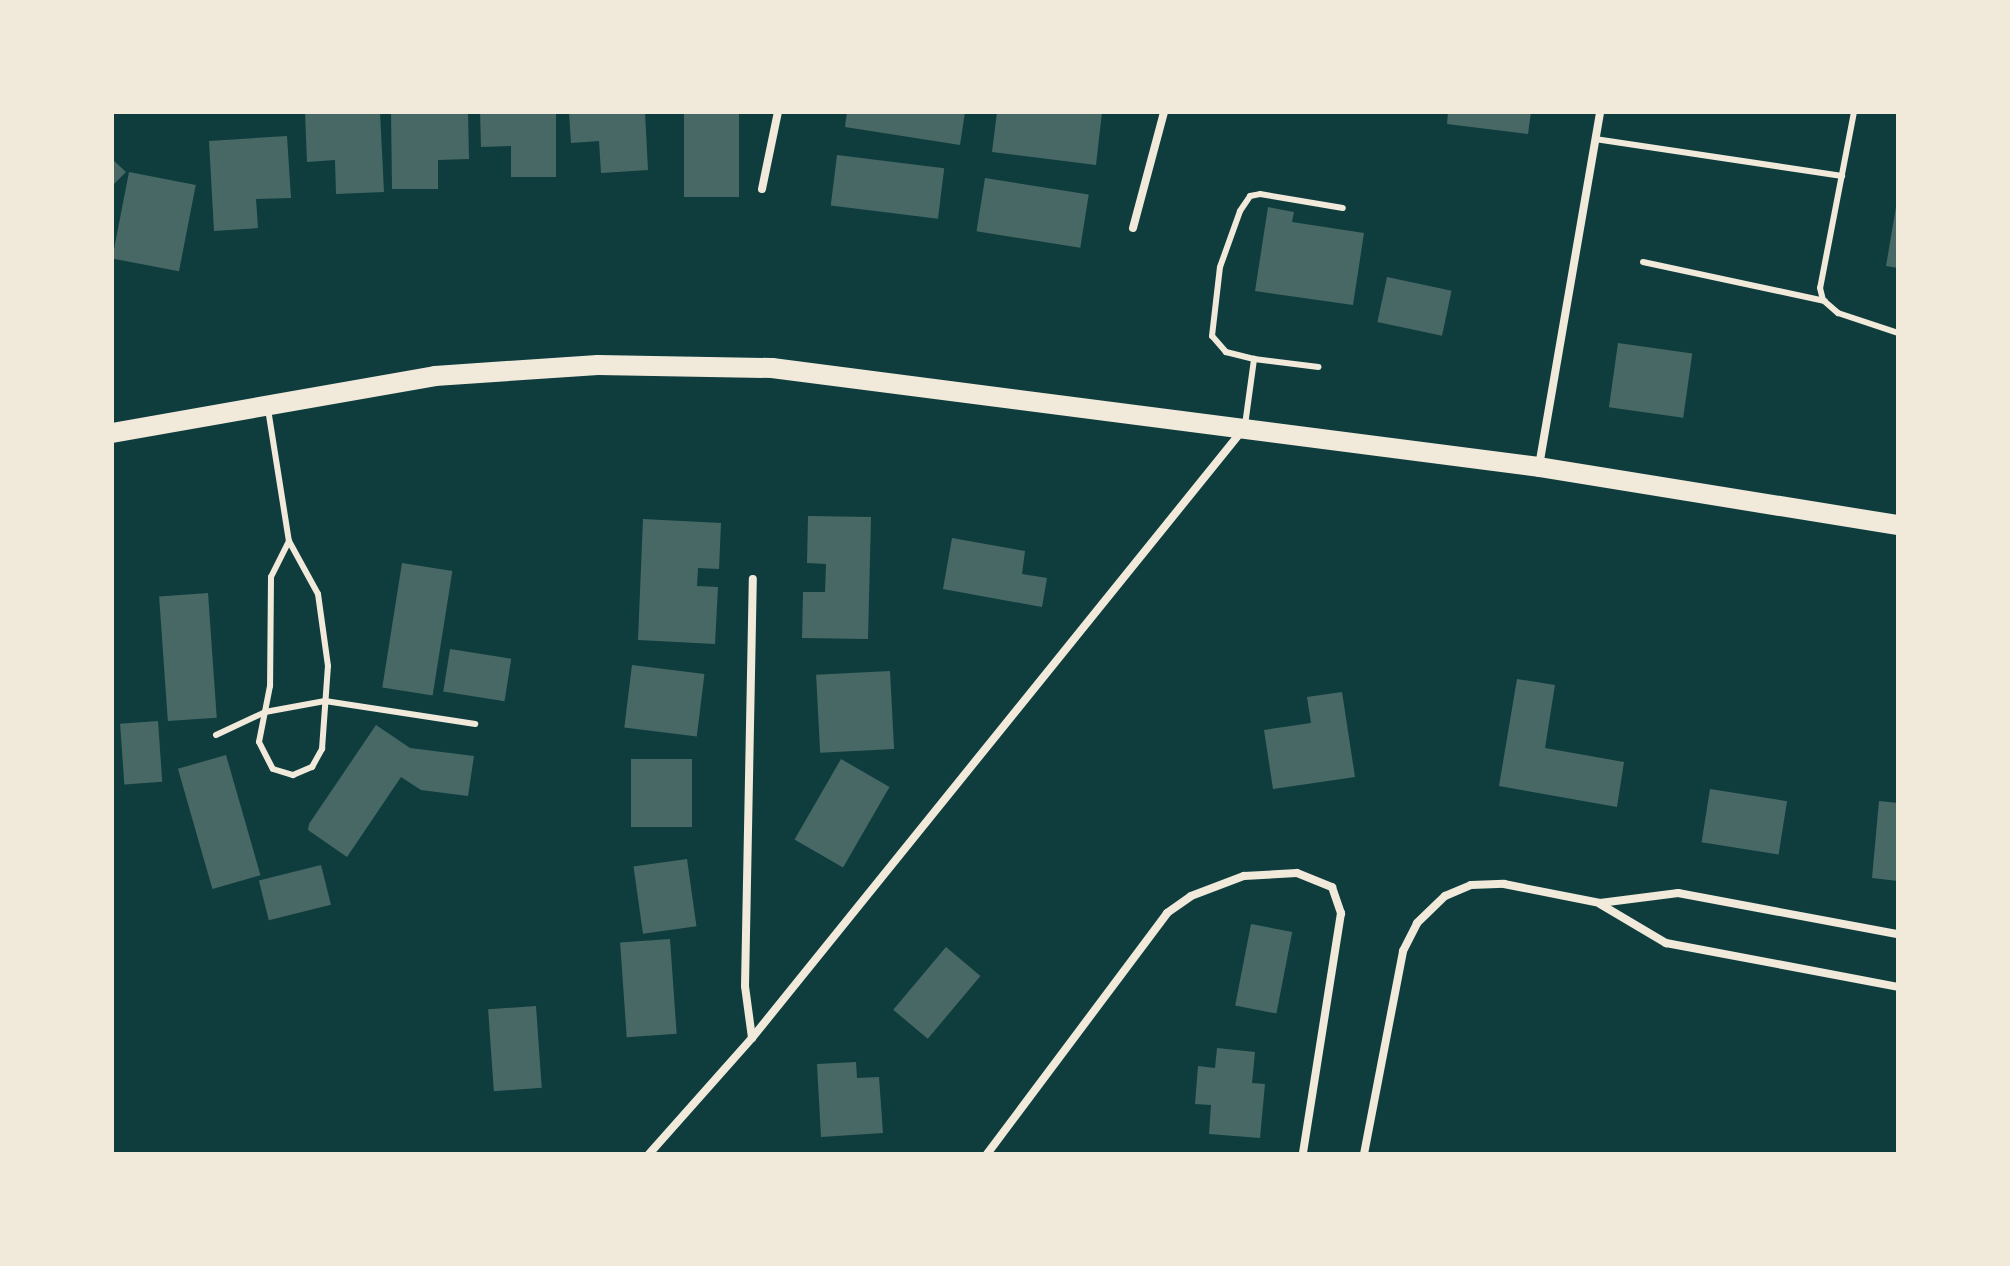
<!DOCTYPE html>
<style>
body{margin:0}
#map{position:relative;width:2010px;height:1266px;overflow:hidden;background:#0f3d3e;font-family:Signika,sans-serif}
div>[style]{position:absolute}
.building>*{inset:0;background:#486865;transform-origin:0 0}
.service>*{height:6px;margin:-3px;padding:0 3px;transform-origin:3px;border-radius:3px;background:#f1e9da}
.minor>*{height:8px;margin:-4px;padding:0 4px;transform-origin:4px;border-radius:4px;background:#f1e9da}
.primary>*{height:20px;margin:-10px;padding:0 10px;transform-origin:10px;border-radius:10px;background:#f1e9da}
span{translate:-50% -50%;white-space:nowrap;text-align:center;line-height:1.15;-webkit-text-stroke:7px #f1e9da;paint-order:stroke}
.frame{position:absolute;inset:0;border:114px solid #f1e9da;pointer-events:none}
</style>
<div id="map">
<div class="building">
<i style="clip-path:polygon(305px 112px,380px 112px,384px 192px,336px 194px,335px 160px,307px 162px)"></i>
<i style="clip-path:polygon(391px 112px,468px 112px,469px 159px,438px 160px,438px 189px,392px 189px)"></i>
<i style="clip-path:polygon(480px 112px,556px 112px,556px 177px,511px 177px,511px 146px,481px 147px)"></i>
<i style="clip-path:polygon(569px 112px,645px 112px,648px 170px,601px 173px,599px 141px,571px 143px)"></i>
<i style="left:684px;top:112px;width:55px;height:85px"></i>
<i style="clip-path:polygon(847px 112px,965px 112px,960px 145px,845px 127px)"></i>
<i style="clip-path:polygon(997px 112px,1102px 112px,1096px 165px,992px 152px)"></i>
<i style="clip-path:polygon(1448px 112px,1531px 112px,1528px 134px,1447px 124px)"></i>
<i style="clip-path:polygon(287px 136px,291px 198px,256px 199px,258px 228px,214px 231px,209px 141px)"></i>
<i style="left:837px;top:155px;width:108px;height:51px;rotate:7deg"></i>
<i style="clip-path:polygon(112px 159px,126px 172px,112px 186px)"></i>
<i style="left:129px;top:172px;width:68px;height:88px;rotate:11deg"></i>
<i style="left:985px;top:178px;width:105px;height:54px;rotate:9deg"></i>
<i style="clip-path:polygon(1268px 207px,1294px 212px,1292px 222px,1364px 233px,1353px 305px,1255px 291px)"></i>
<i style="clip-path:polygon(1896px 207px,1898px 208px,1898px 268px,1886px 266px)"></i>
<i style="left:1387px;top:277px;width:66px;height:46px;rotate:12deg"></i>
<i style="left:1618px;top:343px;width:75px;height:65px;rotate:8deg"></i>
<i style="clip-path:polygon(808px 516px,871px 517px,868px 639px,802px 638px,803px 592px,825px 592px,826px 564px,807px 563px)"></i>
<i style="clip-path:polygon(643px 519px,721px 523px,719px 569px,698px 568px,697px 586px,718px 587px,715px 644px,638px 640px)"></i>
<i style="clip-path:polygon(952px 538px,1025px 551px,1022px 574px,1047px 578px,1042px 607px,943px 589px)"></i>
<i style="left:402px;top:563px;width:51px;height:126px;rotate:9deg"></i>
<i style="left:208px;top:593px;width:125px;height:49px;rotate:86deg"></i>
<i style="left:450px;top:649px;width:62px;height:43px;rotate:9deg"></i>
<i style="left:632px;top:665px;width:73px;height:63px;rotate:7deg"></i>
<i style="left:890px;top:671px;width:78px;height:74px;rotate:87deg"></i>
<i style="clip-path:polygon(1517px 679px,1555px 685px,1545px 748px,1624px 762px,1617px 807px,1499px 786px)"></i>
<i style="clip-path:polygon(1342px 692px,1355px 777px,1273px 789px,1264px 730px,1311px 723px,1307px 697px)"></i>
<i style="left:158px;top:721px;width:61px;height:38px;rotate:86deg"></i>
<i style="clip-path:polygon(376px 725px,410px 748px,474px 756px,468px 796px,421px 790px,401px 777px,347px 857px,308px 830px,309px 824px)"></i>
<i style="left:226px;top:755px;width:125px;height:50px;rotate:74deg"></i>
<i style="left:692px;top:759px;width:68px;height:61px;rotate:90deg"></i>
<i style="left:841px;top:759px;width:56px;height:93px;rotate:30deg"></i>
<i style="left:1710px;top:789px;width:78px;height:54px;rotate:9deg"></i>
<i style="clip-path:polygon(1879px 801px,1898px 803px,1898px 881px,1872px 878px)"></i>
<i style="left:687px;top:859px;width:68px;height:54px;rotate:82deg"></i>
<i style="left:321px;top:865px;width:41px;height:64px;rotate:76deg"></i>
<i style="left:1251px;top:924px;width:42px;height:83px;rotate:11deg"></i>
<i style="left:670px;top:939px;width:95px;height:50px;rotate:86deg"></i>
<i style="left:946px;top:947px;width:45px;height:82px;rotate:40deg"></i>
<i style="left:536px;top:1006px;width:82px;height:48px;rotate:86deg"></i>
<i style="clip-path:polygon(1217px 1048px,1255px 1052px,1252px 1083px,1265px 1084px,1260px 1138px,1209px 1134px,1211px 1105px,1195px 1104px,1198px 1066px,1215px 1068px)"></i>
<i style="clip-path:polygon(856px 1062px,857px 1078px,879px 1077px,883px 1133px,821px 1137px,817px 1064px)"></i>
</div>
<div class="service">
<i style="left:1854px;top:112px;width:179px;rotate:100.9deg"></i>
<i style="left:1820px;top:288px;width:12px;rotate:76deg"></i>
<i style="left:1823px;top:300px;width:20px;rotate:41deg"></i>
<i style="left:1838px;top:313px;width:63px;rotate:18.4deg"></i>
<i style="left:1595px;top:139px;width:250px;rotate:8.5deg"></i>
<i style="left:1643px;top:262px;width:186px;rotate:12.1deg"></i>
<i style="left:1254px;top:359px;width:29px;rotate:-166deg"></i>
<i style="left:1226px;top:352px;width:21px;rotate:-131deg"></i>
<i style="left:1212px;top:336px;width:69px;rotate:-83.4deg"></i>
<i style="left:1220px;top:267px;width:59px;rotate:-70.3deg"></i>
<i style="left:1240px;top:211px;width:18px;rotate:-56deg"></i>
<i style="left:1250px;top:196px;width:10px;rotate:-11deg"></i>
<i style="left:1260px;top:194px;width:84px;rotate:9.6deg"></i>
<i style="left:268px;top:409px;width:134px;rotate:81deg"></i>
<i style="left:289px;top:541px;width:40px;rotate:116.6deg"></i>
<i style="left:271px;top:577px;width:109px;rotate:90.5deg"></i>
<i style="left:270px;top:686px;width:57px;rotate:101.1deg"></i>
<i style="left:259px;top:742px;width:30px;rotate:63deg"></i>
<i style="left:273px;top:769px;width:21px;rotate:17deg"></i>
<i style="left:293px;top:775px;width:21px;rotate:-23deg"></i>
<i style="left:312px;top:767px;width:21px;rotate:-61deg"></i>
<i style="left:322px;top:749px;width:83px;rotate:-85.9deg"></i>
<i style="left:328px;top:666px;width:73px;rotate:-97.9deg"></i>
<i style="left:318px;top:594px;width:60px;rotate:-118.7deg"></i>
<i style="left:1245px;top:425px;width:67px;rotate:-82.2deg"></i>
<i style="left:1254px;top:359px;width:65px;rotate:7deg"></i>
<i style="left:216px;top:735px;width:54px;rotate:-25.1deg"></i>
<i style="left:265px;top:712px;width:61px;rotate:-10.4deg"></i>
<i style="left:325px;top:701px;width:152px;rotate:8.7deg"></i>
</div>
<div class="minor">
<i style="left:762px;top:189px;width:79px;rotate:-78.3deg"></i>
<i style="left:1133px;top:228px;width:120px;rotate:-75deg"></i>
<i style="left:1539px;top:466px;width:359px;rotate:-80.2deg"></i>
<i style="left:1600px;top:904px;width:77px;rotate:30.6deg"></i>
<i style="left:1666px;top:943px;width:236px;rotate:10.7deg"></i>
<i style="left:752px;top:1038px;width:52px;rotate:-97.7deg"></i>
<i style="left:745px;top:986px;width:407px;rotate:-88.9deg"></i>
<i style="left:649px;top:1154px;width:155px;rotate:-48.4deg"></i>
<i style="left:752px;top:1038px;width:779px;rotate:-51.1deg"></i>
<i style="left:987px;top:1154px;width:301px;rotate:-53.2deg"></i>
<i style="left:1167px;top:913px;width:29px;rotate:-35deg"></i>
<i style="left:1191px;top:896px;width:57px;rotate:-20.7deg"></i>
<i style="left:1244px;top:876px;width:53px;rotate:-3.2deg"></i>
<i style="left:1297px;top:873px;width:38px;rotate:22deg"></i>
<i style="left:1332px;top:887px;width:28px;rotate:71deg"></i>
<i style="left:1341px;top:913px;width:244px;rotate:99deg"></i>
<i style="left:1364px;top:1154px;width:207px;rotate:-79.1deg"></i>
<i style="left:1403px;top:951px;width:31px;rotate:-63deg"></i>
<i style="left:1417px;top:923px;width:39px;rotate:-44deg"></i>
<i style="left:1445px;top:896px;width:28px;rotate:-23deg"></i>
<i style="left:1471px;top:885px;width:33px;rotate:-2deg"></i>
<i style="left:1504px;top:884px;width:98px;rotate:11.2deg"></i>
<i style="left:1600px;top:903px;width:79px;rotate:-7.3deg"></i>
<i style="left:1678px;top:893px;width:224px;rotate:10.6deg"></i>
</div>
<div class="primary">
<i style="left:112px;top:433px;width:328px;rotate:-10deg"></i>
<i style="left:435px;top:376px;width:163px;rotate:-3.9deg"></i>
<i style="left:598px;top:365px;width:174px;rotate:1deg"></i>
<i style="left:772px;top:368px;width:773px;rotate:7.35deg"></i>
<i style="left:1539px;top:467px;width:364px;rotate:9.2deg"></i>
</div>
<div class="frame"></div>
</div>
